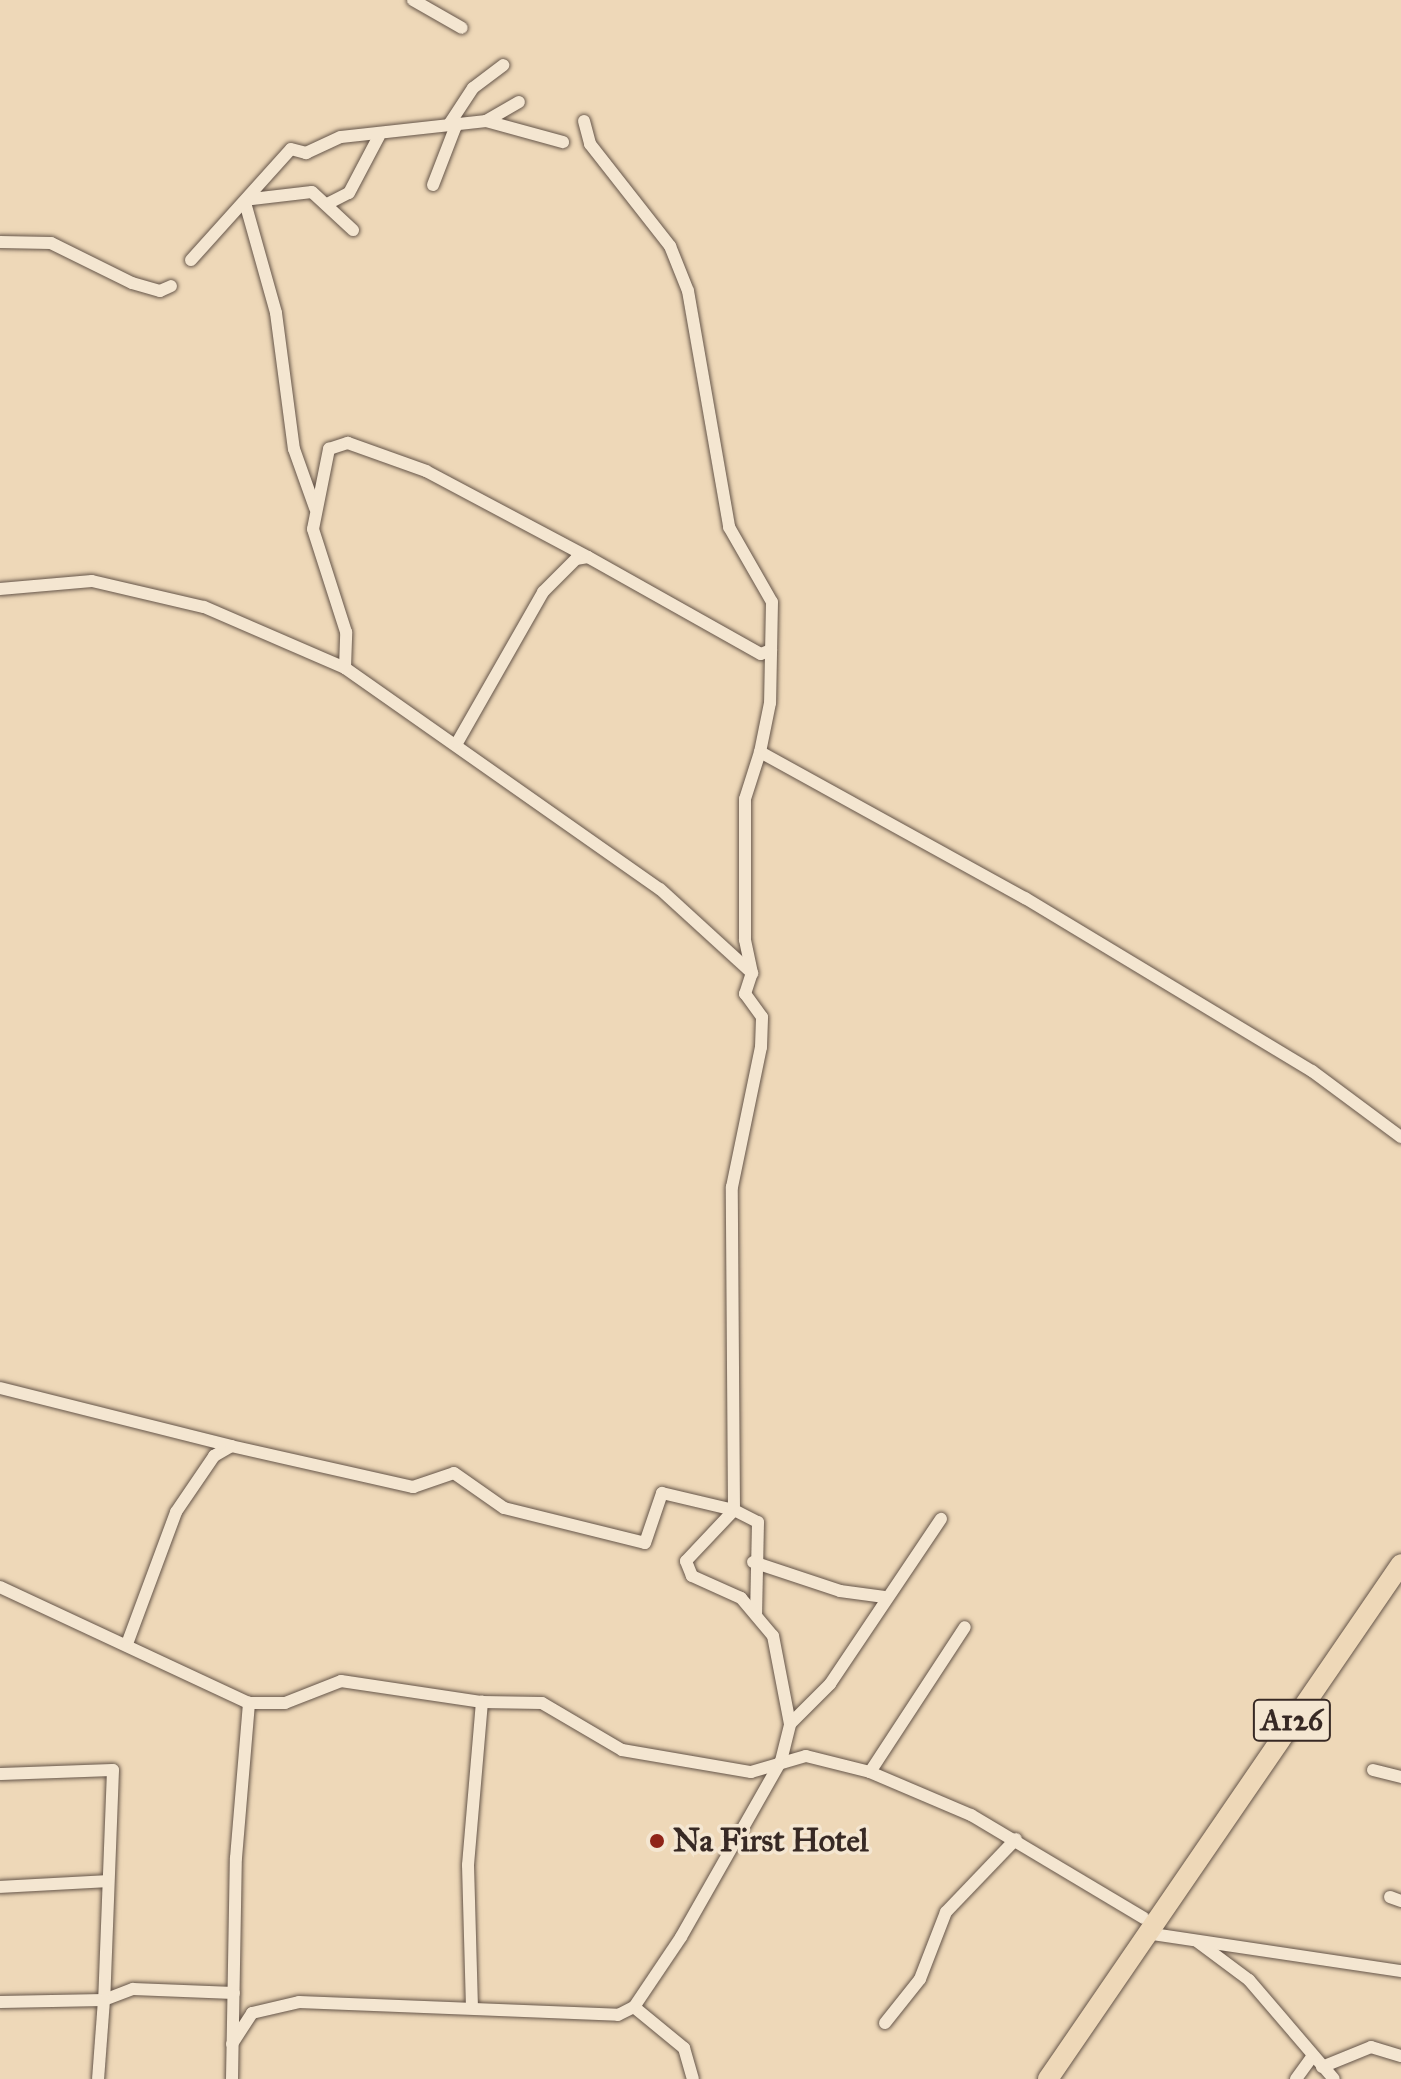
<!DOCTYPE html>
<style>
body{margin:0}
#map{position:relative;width:1401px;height:2079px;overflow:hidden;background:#eed8b8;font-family:"IM FELL Great Primer",serif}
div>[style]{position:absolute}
.roads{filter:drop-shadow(0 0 2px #655549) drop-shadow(0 0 2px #655549)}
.minor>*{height:12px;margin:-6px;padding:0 6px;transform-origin:6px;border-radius:6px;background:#f4e6d1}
.trunk>*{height:20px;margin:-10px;padding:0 10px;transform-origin:10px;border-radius:10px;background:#eed8b8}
.dots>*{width:22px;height:22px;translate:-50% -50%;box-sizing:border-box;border:4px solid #f4e6d1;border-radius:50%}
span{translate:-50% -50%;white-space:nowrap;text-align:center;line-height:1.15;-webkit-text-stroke:7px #f4e6d1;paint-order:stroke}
.shield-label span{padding:2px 6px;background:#f4e6d1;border:2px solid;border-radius:6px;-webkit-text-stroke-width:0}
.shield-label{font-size:30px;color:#372924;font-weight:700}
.poi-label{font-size:32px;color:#372924;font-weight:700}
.left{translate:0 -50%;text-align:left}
</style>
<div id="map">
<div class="roads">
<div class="minor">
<i style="left:413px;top:0;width:56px;rotate:29.7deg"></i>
<i style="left:486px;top:121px;width:80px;rotate:15.3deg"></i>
<i style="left:584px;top:121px;width:24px;rotate:75deg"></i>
<i style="left:590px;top:144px;width:130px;rotate:51.9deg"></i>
<i style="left:670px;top:246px;width:48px;rotate:68.2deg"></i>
<i style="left:688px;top:291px;width:240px;rotate:80.1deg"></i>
<i style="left:729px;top:527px;width:86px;rotate:60.2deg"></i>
<i style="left:772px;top:602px;width:101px;rotate:91.1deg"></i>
<i style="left:770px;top:703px;width:50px;rotate:101.5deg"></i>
<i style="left:760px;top:752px;width:303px;rotate:28.9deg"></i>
<i style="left:1025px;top:898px;width:335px;rotate:31.1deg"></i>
<i style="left:1312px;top:1071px;width:111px;rotate:36.6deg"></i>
<i style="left:433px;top:185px;width:61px;rotate:-68.9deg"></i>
<i style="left:455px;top:128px;width:7px;rotate:-135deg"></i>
<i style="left:450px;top:123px;width:42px;rotate:-56.7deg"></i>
<i style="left:473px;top:88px;width:38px;rotate:-37deg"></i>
<i style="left:252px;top:199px;width:60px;rotate:-6.7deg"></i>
<i style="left:312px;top:192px;width:56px;rotate:42.8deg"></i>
<i style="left:329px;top:203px;width:22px;rotate:-27deg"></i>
<i style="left:349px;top:193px;width:64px;rotate:-62.2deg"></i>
<i style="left:246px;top:206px;width:111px;rotate:74.3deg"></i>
<i style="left:276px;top:313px;width:137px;rotate:82.5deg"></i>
<i style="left:294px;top:449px;width:63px;rotate:70.4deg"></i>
<i style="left:0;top:242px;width:51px;rotate:1.1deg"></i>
<i style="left:51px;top:243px;width:90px;rotate:26.3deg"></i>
<i style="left:132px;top:283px;width:29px;rotate:16deg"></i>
<i style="left:160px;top:291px;width:12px;rotate:-24deg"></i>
<i style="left:191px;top:260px;width:149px;rotate:-48deg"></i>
<i style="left:291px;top:149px;width:16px;rotate:15deg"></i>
<i style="left:306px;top:153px;width:38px;rotate:-25deg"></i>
<i style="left:341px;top:137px;width:146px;rotate:-6.3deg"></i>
<i style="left:486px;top:121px;width:38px;rotate:-30deg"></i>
<i style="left:0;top:589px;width:92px;rotate:-5deg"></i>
<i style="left:92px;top:581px;width:115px;rotate:13.1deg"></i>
<i style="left:204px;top:607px;width:154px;rotate:23.4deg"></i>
<i style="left:345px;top:668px;width:385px;rotate:35.1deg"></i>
<i style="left:660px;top:889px;width:125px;rotate:42.4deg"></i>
<i style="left:345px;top:668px;width:36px;rotate:-88deg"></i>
<i style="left:346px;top:632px;width:108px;rotate:-107.8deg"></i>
<i style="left:313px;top:529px;width:82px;rotate:-78.7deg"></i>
<i style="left:329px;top:449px;width:20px;rotate:-18deg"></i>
<i style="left:348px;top:443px;width:83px;rotate:19.7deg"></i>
<i style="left:426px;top:471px;width:183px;rotate:28deg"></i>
<i style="left:457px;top:743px;width:174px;rotate:-60.3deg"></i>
<i style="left:543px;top:592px;width:47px;rotate:-45deg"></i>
<i style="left:576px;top:559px;width:12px;rotate:-9deg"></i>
<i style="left:588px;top:557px;width:198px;rotate:29.3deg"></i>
<i style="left:761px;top:654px;width:11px;rotate:-22deg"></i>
<i style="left:0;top:1388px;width:238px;rotate:14.1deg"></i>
<i style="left:753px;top:1562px;width:92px;rotate:18.4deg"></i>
<i style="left:840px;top:1591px;width:45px;rotate:7.6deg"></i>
<i style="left:0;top:1587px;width:275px;rotate:25deg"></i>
<i style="left:249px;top:1703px;width:36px"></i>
<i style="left:285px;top:1703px;width:60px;rotate:-21.4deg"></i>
<i style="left:341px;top:1681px;width:143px;rotate:8.5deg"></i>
<i style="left:482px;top:1702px;width:60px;rotate:1deg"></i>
<i style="left:542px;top:1703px;width:93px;rotate:30.4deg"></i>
<i style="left:622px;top:1750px;width:131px;rotate:9.7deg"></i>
<i style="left:751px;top:1772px;width:57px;rotate:-16.2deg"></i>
<i style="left:806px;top:1756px;width:66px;rotate:14deg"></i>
<i style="left:870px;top:1772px;width:110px;rotate:23.1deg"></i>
<i style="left:971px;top:1815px;width:201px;rotate:30.8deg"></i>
<i style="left:127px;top:1644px;width:141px;rotate:-69.6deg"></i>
<i style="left:176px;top:1512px;width:68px;rotate:-55.8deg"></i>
<i style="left:214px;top:1456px;width:20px;rotate:-30deg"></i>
<i style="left:231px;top:1446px;width:187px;rotate:12.7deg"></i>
<i style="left:413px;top:1487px;width:43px;rotate:-18.9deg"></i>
<i style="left:454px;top:1473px;width:61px;rotate:35deg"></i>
<i style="left:504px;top:1508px;width:145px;rotate:13.9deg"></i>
<i style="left:645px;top:1543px;width:53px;rotate:-71.2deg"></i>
<i style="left:662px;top:1493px;width:74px;rotate:13.3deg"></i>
<i style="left:734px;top:1510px;width:27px;rotate:27deg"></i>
<i style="left:758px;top:1522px;width:92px;rotate:91.2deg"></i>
<i style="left:790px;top:1724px;width:57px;rotate:-45deg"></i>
<i style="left:830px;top:1684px;width:199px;rotate:-56.1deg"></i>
<i style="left:1373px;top:1770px;width:29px;rotate:14deg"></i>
<i style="left:870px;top:1772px;width:173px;rotate:-56.8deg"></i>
<i style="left:0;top:1774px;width:113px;rotate:-2deg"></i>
<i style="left:113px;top:1770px;width:230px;rotate:92.2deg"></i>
<i style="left:104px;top:2000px;width:31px;rotate:-21deg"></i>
<i style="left:133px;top:1989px;width:101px;rotate:2.3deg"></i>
<i style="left:0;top:1887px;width:108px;rotate:-3.2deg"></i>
<i style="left:1390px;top:1897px;width:12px;rotate:20deg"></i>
<i style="left:1146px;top:1933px;width:258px;rotate:8.5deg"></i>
<i style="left:1198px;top:1942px;width:64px;rotate:36.7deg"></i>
<i style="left:1249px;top:1980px;width:130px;rotate:49.4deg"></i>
<i style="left:0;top:2002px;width:104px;rotate:-1.1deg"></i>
<i style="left:104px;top:2000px;width:79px;rotate:94.3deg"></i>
<i style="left:634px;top:2007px;width:65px;rotate:39.4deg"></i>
<i style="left:684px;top:2048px;width:32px;rotate:74deg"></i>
<i style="left:472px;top:2008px;width:143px;rotate:-91.6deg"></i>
<i style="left:468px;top:1865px;width:164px;rotate:-85.1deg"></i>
<i style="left:885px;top:2023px;width:56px;rotate:-51.5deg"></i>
<i style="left:920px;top:1979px;width:72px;rotate:-68.8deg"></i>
<i style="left:946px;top:1912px;width:101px;rotate:-46.2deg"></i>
<i style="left:232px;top:2044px;width:37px;rotate:-57deg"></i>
<i style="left:252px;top:2013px;width:48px;rotate:-13.2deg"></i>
<i style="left:299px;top:2002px;width:319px;rotate:2.3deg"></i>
<i style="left:618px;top:2015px;width:18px;rotate:-27deg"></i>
<i style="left:634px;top:2007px;width:84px;rotate:-56.1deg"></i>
<i style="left:681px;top:1937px;width:202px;rotate:-60.4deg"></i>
<i style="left:781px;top:1761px;width:38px;rotate:-76deg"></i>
<i style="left:790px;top:1724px;width:90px;rotate:-100.9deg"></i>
<i style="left:773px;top:1636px;width:50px;rotate:-130.1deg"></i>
<i style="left:741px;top:1598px;width:54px;rotate:-155.8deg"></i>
<i style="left:692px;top:1576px;width:16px;rotate:-112deg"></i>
<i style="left:686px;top:1561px;width:70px;rotate:-46.7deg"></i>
<i style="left:734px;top:1510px;width:323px;rotate:-90.4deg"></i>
<i style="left:732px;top:1187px;width:143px;rotate:-78.3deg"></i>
<i style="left:761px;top:1047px;width:30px;rotate:-88deg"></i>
<i style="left:762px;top:1017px;width:29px;rotate:-126deg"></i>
<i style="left:745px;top:994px;width:22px;rotate:-72deg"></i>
<i style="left:752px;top:973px;width:34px;rotate:-102deg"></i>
<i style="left:745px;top:940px;width:141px;rotate:-90deg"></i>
<i style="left:745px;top:799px;width:49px;rotate:-72.3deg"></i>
<i style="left:1322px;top:2067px;width:53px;rotate:-22.2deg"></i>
<i style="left:1371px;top:2047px;width:31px;rotate:17deg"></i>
<i style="left:232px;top:2079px;width:221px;rotate:-89deg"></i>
<i style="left:236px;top:1858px;width:156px;rotate:-85.2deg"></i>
<i style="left:1296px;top:2079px;width:29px;rotate:-54deg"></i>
</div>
<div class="trunk">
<i style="left:1048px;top:2079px;width:624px;rotate:-55.57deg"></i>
</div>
</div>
<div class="dots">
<i style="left:657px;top:1841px;background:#8f2418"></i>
</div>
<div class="shield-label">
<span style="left:1292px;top:1720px">A126</span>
</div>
<div class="poi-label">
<span class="left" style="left:673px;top:1841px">Na First Hotel</span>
</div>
</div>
